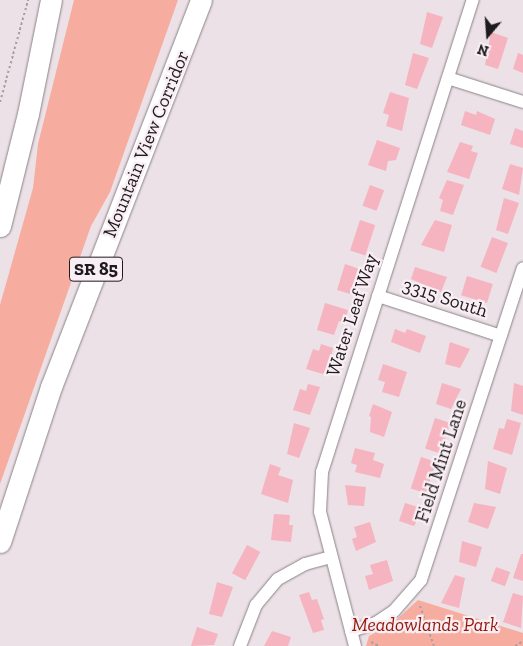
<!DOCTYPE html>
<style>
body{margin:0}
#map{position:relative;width:523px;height:646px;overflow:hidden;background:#ebe1e6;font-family:"Zilla Slab",serif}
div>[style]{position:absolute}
.green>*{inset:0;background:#f6ada0}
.building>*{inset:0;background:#f6b4c0;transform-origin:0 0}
.path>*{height:2px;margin-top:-1px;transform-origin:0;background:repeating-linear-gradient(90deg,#a79fa3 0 2.5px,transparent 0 5px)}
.roads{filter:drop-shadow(0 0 1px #8b8287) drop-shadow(0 0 1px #8b8287)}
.minor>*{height:12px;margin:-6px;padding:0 6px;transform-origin:6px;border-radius:6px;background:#fff}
.trunk>*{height:21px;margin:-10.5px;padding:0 10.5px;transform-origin:10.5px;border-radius:10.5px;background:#fff}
span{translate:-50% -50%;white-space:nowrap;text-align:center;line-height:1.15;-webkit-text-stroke:4.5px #f8eef3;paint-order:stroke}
.shield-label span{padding:1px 4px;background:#f8eef3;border:1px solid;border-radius:4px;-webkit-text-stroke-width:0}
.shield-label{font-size:18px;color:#1f1b1d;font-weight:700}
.street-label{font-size:19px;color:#1f1b1d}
.park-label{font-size:19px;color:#94190c;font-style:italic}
.north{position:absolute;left:463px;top:10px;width:50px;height:50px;-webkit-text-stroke:4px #f8eef3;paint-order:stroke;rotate:198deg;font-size:14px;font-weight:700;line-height:20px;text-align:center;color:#1f1b1d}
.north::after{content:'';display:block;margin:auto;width:18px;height:22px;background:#1f1b1d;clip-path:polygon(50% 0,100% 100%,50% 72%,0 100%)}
</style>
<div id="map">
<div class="green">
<i style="clip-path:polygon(74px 0,178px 0,110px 192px,91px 226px,0 484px,0 305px,33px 188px,38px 144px)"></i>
<i style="clip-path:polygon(418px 600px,523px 633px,523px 646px,366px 646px,369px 636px,393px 623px)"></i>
</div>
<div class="building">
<i style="clip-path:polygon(427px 12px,443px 17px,432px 48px,420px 44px)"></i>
<i style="clip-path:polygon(491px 32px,508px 38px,498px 69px,485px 65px)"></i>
<i style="clip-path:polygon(413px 53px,429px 58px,417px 89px,405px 85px)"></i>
<i style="clip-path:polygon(518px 53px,523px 55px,523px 73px,513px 69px)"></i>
<i style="clip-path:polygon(390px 92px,409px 98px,402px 131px,386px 126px,389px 115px,383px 113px)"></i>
<i style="clip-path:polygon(465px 111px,476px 115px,477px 111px,495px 119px,490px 135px,461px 125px)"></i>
<i style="clip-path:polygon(515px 128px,523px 131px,523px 148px,510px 144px)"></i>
<i style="clip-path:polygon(377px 140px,400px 148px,396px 160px,388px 161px,386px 171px,368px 165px)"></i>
<i style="clip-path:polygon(460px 142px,473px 146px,471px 151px,478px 153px,469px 179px,447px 172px)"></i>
<i style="clip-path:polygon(510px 164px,523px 168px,519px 195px,502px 189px)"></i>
<i style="clip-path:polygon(447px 180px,464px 185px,453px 215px,440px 211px,443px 200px,439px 198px)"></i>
<i style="left:370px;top:185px;width:15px;height:22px;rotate:20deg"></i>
<i style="clip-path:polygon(504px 198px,519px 203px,508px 234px,496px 230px)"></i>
<i style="left:360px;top:220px;width:16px;height:32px;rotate:18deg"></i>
<i style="clip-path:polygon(435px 220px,452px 225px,444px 252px,421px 245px)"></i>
<i style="left:492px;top:237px;width:17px;height:32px;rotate:21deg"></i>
<i style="clip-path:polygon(345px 264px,362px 270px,357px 285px,353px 283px,350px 294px,337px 290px)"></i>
<i style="clip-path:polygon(415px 267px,447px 277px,441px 292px,411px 279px)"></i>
<i style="left:467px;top:276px;width:27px;height:20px;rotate:17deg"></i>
<i style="clip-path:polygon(325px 303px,348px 310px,344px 323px,339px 321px,334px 335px,317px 330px)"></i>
<i style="clip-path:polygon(395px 329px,405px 333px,407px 329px,426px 336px,420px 353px,391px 342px)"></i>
<i style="clip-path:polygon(450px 342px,470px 349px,460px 368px,445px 364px)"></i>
<i style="clip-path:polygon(321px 344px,333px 348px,329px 366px,323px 374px,306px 369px,313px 349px,319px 351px)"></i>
<i style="clip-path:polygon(383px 364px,407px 372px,399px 397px,382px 392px,385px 382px,378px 380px)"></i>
<i style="clip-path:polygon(442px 383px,461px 389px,451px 409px,436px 404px)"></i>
<i style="clip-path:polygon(514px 383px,523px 386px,523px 415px,511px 411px)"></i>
<i style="clip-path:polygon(308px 384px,320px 387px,310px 415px,293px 410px,300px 389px,306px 391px)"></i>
<i style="clip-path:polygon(373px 404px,392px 412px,384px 437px,370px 432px,371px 417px,369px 416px)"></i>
<i style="left:435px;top:418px;width:16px;height:32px;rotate:18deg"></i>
<i style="clip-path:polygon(507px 419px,521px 423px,512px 455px,493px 449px,499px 428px,504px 429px)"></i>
<i style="clip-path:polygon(294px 423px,310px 428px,299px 458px,287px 454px)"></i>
<i style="clip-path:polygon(355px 448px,375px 453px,373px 460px,384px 464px,380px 478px,355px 472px,357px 465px,351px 463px)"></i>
<i style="left:421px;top:457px;width:16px;height:33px;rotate:18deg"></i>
<i style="clip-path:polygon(488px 461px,507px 468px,500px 494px,485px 489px)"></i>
<i style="clip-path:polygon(270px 464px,281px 468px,278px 475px,293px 480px,288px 503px,261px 494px)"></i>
<i style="clip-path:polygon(345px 485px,366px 487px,364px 506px,348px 505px)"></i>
<i style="clip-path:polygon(405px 503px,424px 509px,414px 526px,399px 521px)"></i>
<i style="clip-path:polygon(474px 503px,496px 507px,488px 529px,468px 522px)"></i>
<i style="clip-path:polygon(274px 514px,290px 515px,289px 525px,293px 525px,291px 542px,271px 540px)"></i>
<i style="clip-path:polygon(370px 522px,376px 542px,356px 551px,352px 539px,357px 537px,354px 527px)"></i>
<i style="clip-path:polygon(462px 541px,482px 547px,476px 567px,459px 562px)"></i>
<i style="left:247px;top:545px;width:15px;height:32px;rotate:28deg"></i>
<i style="clip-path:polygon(521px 554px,523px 554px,523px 581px,513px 578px)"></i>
<i style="clip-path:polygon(387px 560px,393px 581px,369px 590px,365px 576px,373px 574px,370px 565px)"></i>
<i style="left:496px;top:567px;width:15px;height:15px;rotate:20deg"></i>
<i style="clip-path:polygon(455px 575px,465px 578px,459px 608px,441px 603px)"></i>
<i style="clip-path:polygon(217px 582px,233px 587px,222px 617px,209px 614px)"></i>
<i style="clip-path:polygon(309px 592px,312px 600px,317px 599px,324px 619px,321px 620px,324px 630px,313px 633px,299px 595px)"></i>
<i style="clip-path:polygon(513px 593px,523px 596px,521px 628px,503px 622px)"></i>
<i style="clip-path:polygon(197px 627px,218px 634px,214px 645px,191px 646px)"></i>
<i style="clip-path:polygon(272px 631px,291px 637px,288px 646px,264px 646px)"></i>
</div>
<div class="path">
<i style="left:0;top:102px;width:106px;rotate:-74.6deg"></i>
<i style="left:420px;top:606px;width:42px;rotate:70.7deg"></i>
<i style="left:371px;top:642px;width:9px;rotate:27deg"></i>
<i style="left:515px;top:646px;width:9px;rotate:-32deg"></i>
</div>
<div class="roads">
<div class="minor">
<i style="left:448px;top:78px;width:79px;rotate:17.7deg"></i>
<i style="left:378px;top:296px;width:129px;rotate:18deg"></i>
<i style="left:351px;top:631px;width:26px;rotate:-18deg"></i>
<i style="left:376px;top:623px;width:22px;rotate:-34deg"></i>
<i style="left:394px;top:611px;width:41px;rotate:-48.9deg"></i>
<i style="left:421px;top:580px;width:328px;rotate:-71.9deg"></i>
<i style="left:240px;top:646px;width:44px;rotate:-68.7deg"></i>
<i style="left:256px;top:605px;width:34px;rotate:-50deg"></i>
<i style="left:278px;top:579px;width:31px;rotate:-29deg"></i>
<i style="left:305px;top:564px;width:27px;rotate:-15deg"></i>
<i style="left:355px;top:646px;width:138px;rotate:-104.6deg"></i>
<i style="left:320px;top:512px;width:40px;rotate:-87.1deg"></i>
<i style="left:322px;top:472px;width:496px;rotate:-72.3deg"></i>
</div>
<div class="trunk">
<i style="left:0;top:226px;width:115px;rotate:-76deg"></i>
<i style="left:28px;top:114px;width:116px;rotate:-78.6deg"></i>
<i style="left:0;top:542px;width:163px;rotate:-71.8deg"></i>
<i style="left:51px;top:387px;width:415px;rotate:-68.8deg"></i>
</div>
</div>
<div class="shield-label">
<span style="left:96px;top:269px">SR 85</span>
</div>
<div class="street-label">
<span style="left:146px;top:144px;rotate:-68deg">Mountain View Corridor</span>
<span style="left:445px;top:298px;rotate:18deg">3315 South</span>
<span style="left:352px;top:315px;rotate:-72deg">Water Leaf Way</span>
<span style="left:441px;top:461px;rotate:-72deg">Field Mint Lane</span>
</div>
<div class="park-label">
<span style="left:425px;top:625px">Meadowlands Park</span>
</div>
<div class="north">N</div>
</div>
